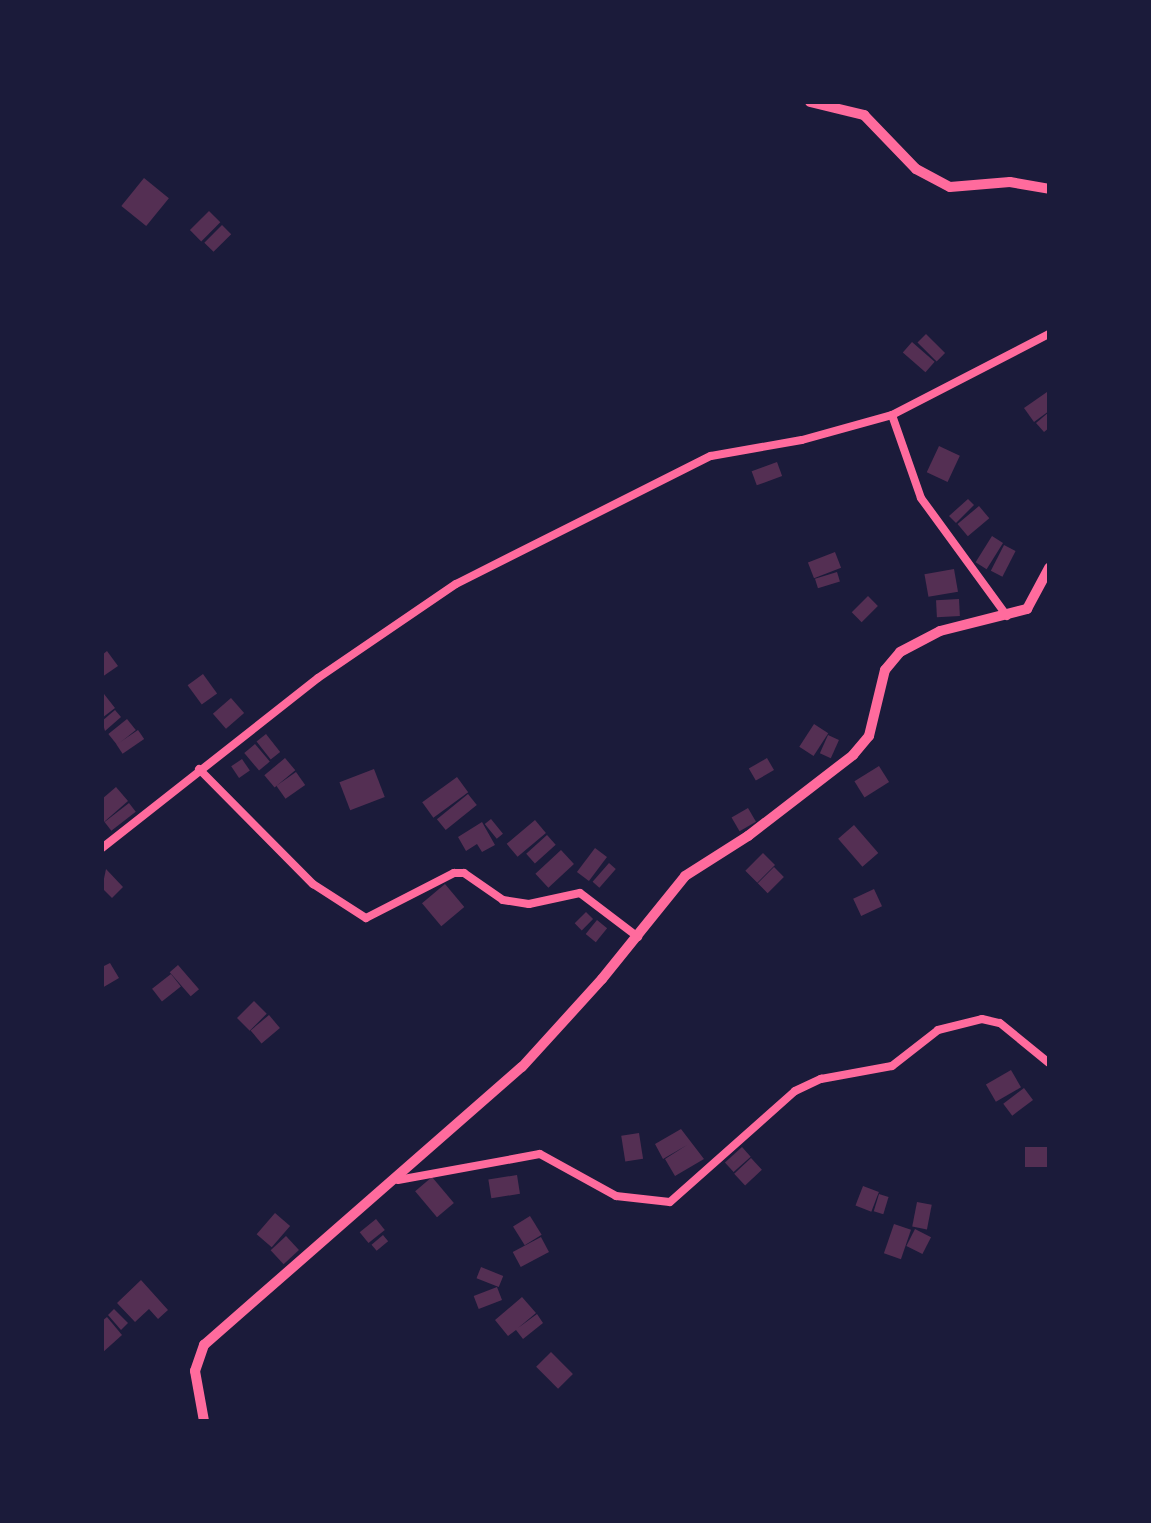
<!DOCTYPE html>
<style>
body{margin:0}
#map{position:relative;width:1151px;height:1523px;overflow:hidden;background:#1b1b3a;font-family:"Alegreya Sans",sans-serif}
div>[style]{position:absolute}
.building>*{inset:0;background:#542f53;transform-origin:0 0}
.minor>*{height:8px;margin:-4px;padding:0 4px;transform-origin:4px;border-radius:4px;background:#ff6b9d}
.tertiary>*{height:10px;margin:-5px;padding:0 5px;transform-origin:5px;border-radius:5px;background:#ff6b9d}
span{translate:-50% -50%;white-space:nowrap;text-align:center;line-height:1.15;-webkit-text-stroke:6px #1b1b3a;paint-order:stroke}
.frame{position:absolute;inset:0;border:104px solid #1b1b3a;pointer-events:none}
</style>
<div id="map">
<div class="building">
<i style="left:144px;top:178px;width:32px;height:36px;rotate:39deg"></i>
<i style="left:209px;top:211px;width:16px;height:27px;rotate:45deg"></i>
<i style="left:222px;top:225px;width:13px;height:25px;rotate:45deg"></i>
<i style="left:926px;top:334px;width:27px;height:12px;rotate:45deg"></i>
<i style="left:912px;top:342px;width:30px;height:14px;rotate:41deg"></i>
<i style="clip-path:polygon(1047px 392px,1049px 411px,1034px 422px,1024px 408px)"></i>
<i style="clip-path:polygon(1049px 412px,1049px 428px,1044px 432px,1036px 423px)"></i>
<i style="left:939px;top:446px;width:23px;height:29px;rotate:25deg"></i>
<i style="left:777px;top:462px;width:15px;height:27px;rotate:70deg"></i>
<i style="clip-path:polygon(968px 499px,974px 505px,956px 523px,949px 516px)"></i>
<i style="left:979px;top:506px;width:16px;height:28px;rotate:50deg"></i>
<i style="left:992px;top:536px;width:13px;height:31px;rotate:32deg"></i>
<i style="left:1004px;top:545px;width:13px;height:29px;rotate:27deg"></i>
<i style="left:835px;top:552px;width:17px;height:29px;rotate:69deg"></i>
<i style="left:954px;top:569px;width:23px;height:30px;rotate:80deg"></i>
<i style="left:837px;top:572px;width:10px;height:23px;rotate:73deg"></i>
<i style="left:868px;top:596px;width:14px;height:23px;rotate:45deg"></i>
<i style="left:959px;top:599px;width:17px;height:23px;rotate:87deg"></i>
<i style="clip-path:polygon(107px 651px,118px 666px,102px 677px,102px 655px)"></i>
<i style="left:203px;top:674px;width:24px;height:19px;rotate:54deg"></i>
<i style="clip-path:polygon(104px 694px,115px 708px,102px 718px,102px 695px)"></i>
<i style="left:231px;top:698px;width:20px;height:24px;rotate:49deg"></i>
<i style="clip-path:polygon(115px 710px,121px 717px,105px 731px,102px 721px)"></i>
<i style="left:127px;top:719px;width:14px;height:24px;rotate:51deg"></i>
<i style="left:814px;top:724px;width:17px;height:27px;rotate:33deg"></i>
<i style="left:138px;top:730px;width:11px;height:26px;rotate:56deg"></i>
<i style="left:266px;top:734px;width:23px;height:12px;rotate:52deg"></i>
<i style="left:828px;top:735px;width:12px;height:20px;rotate:24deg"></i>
<i style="left:255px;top:744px;width:23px;height:14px;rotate:50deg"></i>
<i style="left:285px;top:758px;width:16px;height:27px;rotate:50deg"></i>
<i style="left:767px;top:758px;width:14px;height:21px;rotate:60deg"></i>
<i style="left:242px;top:759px;width:14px;height:13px;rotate:56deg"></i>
<i style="left:879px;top:766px;width:19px;height:29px;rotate:58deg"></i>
<i style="left:374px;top:769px;width:30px;height:37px;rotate:69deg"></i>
<i style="left:296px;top:772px;width:16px;height:24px;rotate:55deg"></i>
<i style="left:457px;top:777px;width:19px;height:43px;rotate:54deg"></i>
<i style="clip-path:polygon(116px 787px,128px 801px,104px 822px,102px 799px)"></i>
<i style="left:468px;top:794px;width:14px;height:40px;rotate:51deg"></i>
<i style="left:129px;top:803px;width:11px;height:31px;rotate:52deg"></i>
<i style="left:748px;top:808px;width:16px;height:19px;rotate:60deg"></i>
<i style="left:491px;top:819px;width:19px;height:8px;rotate:51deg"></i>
<i style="left:535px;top:820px;width:17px;height:37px;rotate:50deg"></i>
<i style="clip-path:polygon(482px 822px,495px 845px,482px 852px,477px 844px,466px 851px,458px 837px)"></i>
<i style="left:854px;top:825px;width:37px;height:21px;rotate:49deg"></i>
<i style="left:547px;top:835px;width:13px;height:28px;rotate:48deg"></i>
<i style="left:595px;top:848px;width:15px;height:30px;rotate:37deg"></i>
<i style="left:561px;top:850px;width:19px;height:35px;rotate:47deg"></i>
<i style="left:763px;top:853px;width:17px;height:25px;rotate:45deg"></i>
<i style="left:609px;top:863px;width:9px;height:25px;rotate:41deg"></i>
<i style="left:774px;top:867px;width:14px;height:23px;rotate:45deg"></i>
<i style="clip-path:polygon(106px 869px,123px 887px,112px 898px,102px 888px)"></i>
<i style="left:445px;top:884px;width:30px;height:30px;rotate:50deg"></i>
<i style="left:874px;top:889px;width:19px;height:23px;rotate:65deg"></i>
<i style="left:586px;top:912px;width:10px;height:16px;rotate:45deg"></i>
<i style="left:597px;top:920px;width:13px;height:18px;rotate:39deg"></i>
<i style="clip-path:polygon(110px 963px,119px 978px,102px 988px,102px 967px)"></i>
<i style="left:178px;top:965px;width:32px;height:11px;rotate:49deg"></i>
<i style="left:171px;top:974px;width:16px;height:24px;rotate:52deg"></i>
<i style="left:254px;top:1001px;width:18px;height:24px;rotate:45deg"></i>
<i style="left:269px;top:1015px;width:17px;height:24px;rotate:50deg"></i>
<i style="left:1011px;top:1070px;width:20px;height:29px;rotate:60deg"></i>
<i style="left:1024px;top:1088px;width:15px;height:26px;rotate:53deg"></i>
<i style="clip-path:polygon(681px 1129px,704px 1159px,675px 1176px,665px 1159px,687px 1145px,663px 1159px,655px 1144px)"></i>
<i style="left:639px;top:1133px;width:26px;height:18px;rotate:81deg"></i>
<i style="left:742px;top:1147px;width:13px;height:23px;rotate:48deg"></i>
<i style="left:1025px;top:1147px;width:24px;height:20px"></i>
<i style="left:751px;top:1158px;width:16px;height:23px;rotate:47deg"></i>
<i style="left:517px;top:1175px;width:19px;height:29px;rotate:81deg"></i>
<i style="left:432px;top:1177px;width:34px;height:22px;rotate:50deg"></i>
<i style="left:863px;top:1186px;width:17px;height:21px;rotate:21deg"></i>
<i style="left:879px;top:1194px;width:10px;height:18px;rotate:17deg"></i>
<i style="left:917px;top:1202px;width:15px;height:25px;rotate:11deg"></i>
<i style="left:275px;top:1213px;width:20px;height:28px;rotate:41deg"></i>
<i style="left:530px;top:1216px;width:22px;height:20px;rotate:58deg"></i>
<i style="left:376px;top:1219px;width:14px;height:21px;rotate:51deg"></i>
<i style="left:894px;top:1224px;width:18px;height:31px;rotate:19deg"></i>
<i style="left:915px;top:1229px;width:18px;height:19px;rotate:27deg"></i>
<i style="left:383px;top:1235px;width:8px;height:15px;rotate:50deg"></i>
<i style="left:286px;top:1236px;width:19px;height:21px;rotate:47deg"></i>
<i style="left:541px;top:1237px;width:17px;height:32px;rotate:62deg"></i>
<i style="left:481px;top:1267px;width:24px;height:12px;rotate:22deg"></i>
<i style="clip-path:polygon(141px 1280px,168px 1310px,158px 1319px,149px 1309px,135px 1322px,117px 1303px)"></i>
<i style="left:497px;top:1287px;width:14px;height:25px;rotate:69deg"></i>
<i style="clip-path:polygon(522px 1297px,536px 1313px,518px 1328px,537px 1314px,543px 1323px,523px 1339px,516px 1330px,508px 1336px,495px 1320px)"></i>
<i style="clip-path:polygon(114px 1309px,128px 1323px,121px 1330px,108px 1315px)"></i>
<i style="clip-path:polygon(107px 1317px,122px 1335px,102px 1353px,102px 1321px)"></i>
<i style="left:551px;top:1352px;width:31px;height:21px;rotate:45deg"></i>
</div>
<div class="minor">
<i style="left:1007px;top:616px;width:146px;rotate:-126.1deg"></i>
<i style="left:921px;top:498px;width:88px;rotate:-109.3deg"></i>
<i style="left:892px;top:415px;width:177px;rotate:-27.3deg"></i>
<i style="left:199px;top:769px;width:162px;rotate:45.3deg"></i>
<i style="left:313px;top:884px;width:63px;rotate:32.7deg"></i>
<i style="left:366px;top:918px;width:99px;rotate:-27.1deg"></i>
<i style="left:454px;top:873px;width:10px"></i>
<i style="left:464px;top:873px;width:47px;rotate:34.7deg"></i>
<i style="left:503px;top:900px;width:26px;rotate:9deg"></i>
<i style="left:529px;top:904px;width:52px;rotate:-12.2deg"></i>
<i style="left:580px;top:893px;width:73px;rotate:37.2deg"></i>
<i style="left:102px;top:848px;width:275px;rotate:-38.2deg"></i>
<i style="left:318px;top:678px;width:167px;rotate:-34.3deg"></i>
<i style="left:456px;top:584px;width:285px;rotate:-26.7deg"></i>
<i style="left:711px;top:456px;width:92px;rotate:-10deg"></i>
<i style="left:802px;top:440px;width:93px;rotate:-15.5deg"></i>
<i style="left:398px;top:1180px;width:144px;rotate:-10.4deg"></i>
<i style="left:540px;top:1154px;width:87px;rotate:28.9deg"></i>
<i style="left:616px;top:1196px;width:54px;rotate:6.3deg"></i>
<i style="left:670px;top:1202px;width:167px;rotate:-41.6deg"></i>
<i style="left:795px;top:1091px;width:29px;rotate:-25deg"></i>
<i style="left:821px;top:1079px;width:72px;rotate:-10.4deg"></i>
<i style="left:892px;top:1066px;width:58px;rotate:-38deg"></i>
<i style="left:938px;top:1030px;width:45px;rotate:-14deg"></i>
<i style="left:982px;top:1019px;width:18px;rotate:13deg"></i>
<i style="left:1000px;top:1023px;width:63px;rotate:39.2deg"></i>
</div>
<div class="tertiary">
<i style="left:810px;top:102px;width:56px;rotate:13.5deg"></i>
<i style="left:864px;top:115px;width:75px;rotate:46.1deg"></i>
<i style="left:916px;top:169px;width:38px;rotate:28deg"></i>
<i style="left:950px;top:187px;width:60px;rotate:-4.8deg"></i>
<i style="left:1010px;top:182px;width:40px;rotate:10deg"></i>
<i style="left:204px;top:1421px;width:51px;rotate:-100.2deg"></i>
<i style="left:195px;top:1371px;width:28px;rotate:-71deg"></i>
<i style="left:204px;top:1345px;width:422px;rotate:-41.2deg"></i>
<i style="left:522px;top:1067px;width:119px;rotate:-47.7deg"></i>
<i style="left:602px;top:979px;width:132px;rotate:-51.1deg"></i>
<i style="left:685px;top:876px;width:75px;rotate:-32.4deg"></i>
<i style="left:748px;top:836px;width:133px;rotate:-37.6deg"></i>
<i style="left:853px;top:755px;width:25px;rotate:-50deg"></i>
<i style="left:869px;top:736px;width:68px;rotate:-76.4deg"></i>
<i style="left:885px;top:670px;width:23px;rotate:-50deg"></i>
<i style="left:900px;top:652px;width:45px;rotate:-27.7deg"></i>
<i style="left:940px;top:631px;width:90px;rotate:-14.2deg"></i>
<i style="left:1027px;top:609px;width:47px;rotate:-61.8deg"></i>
</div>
<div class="frame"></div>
</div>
